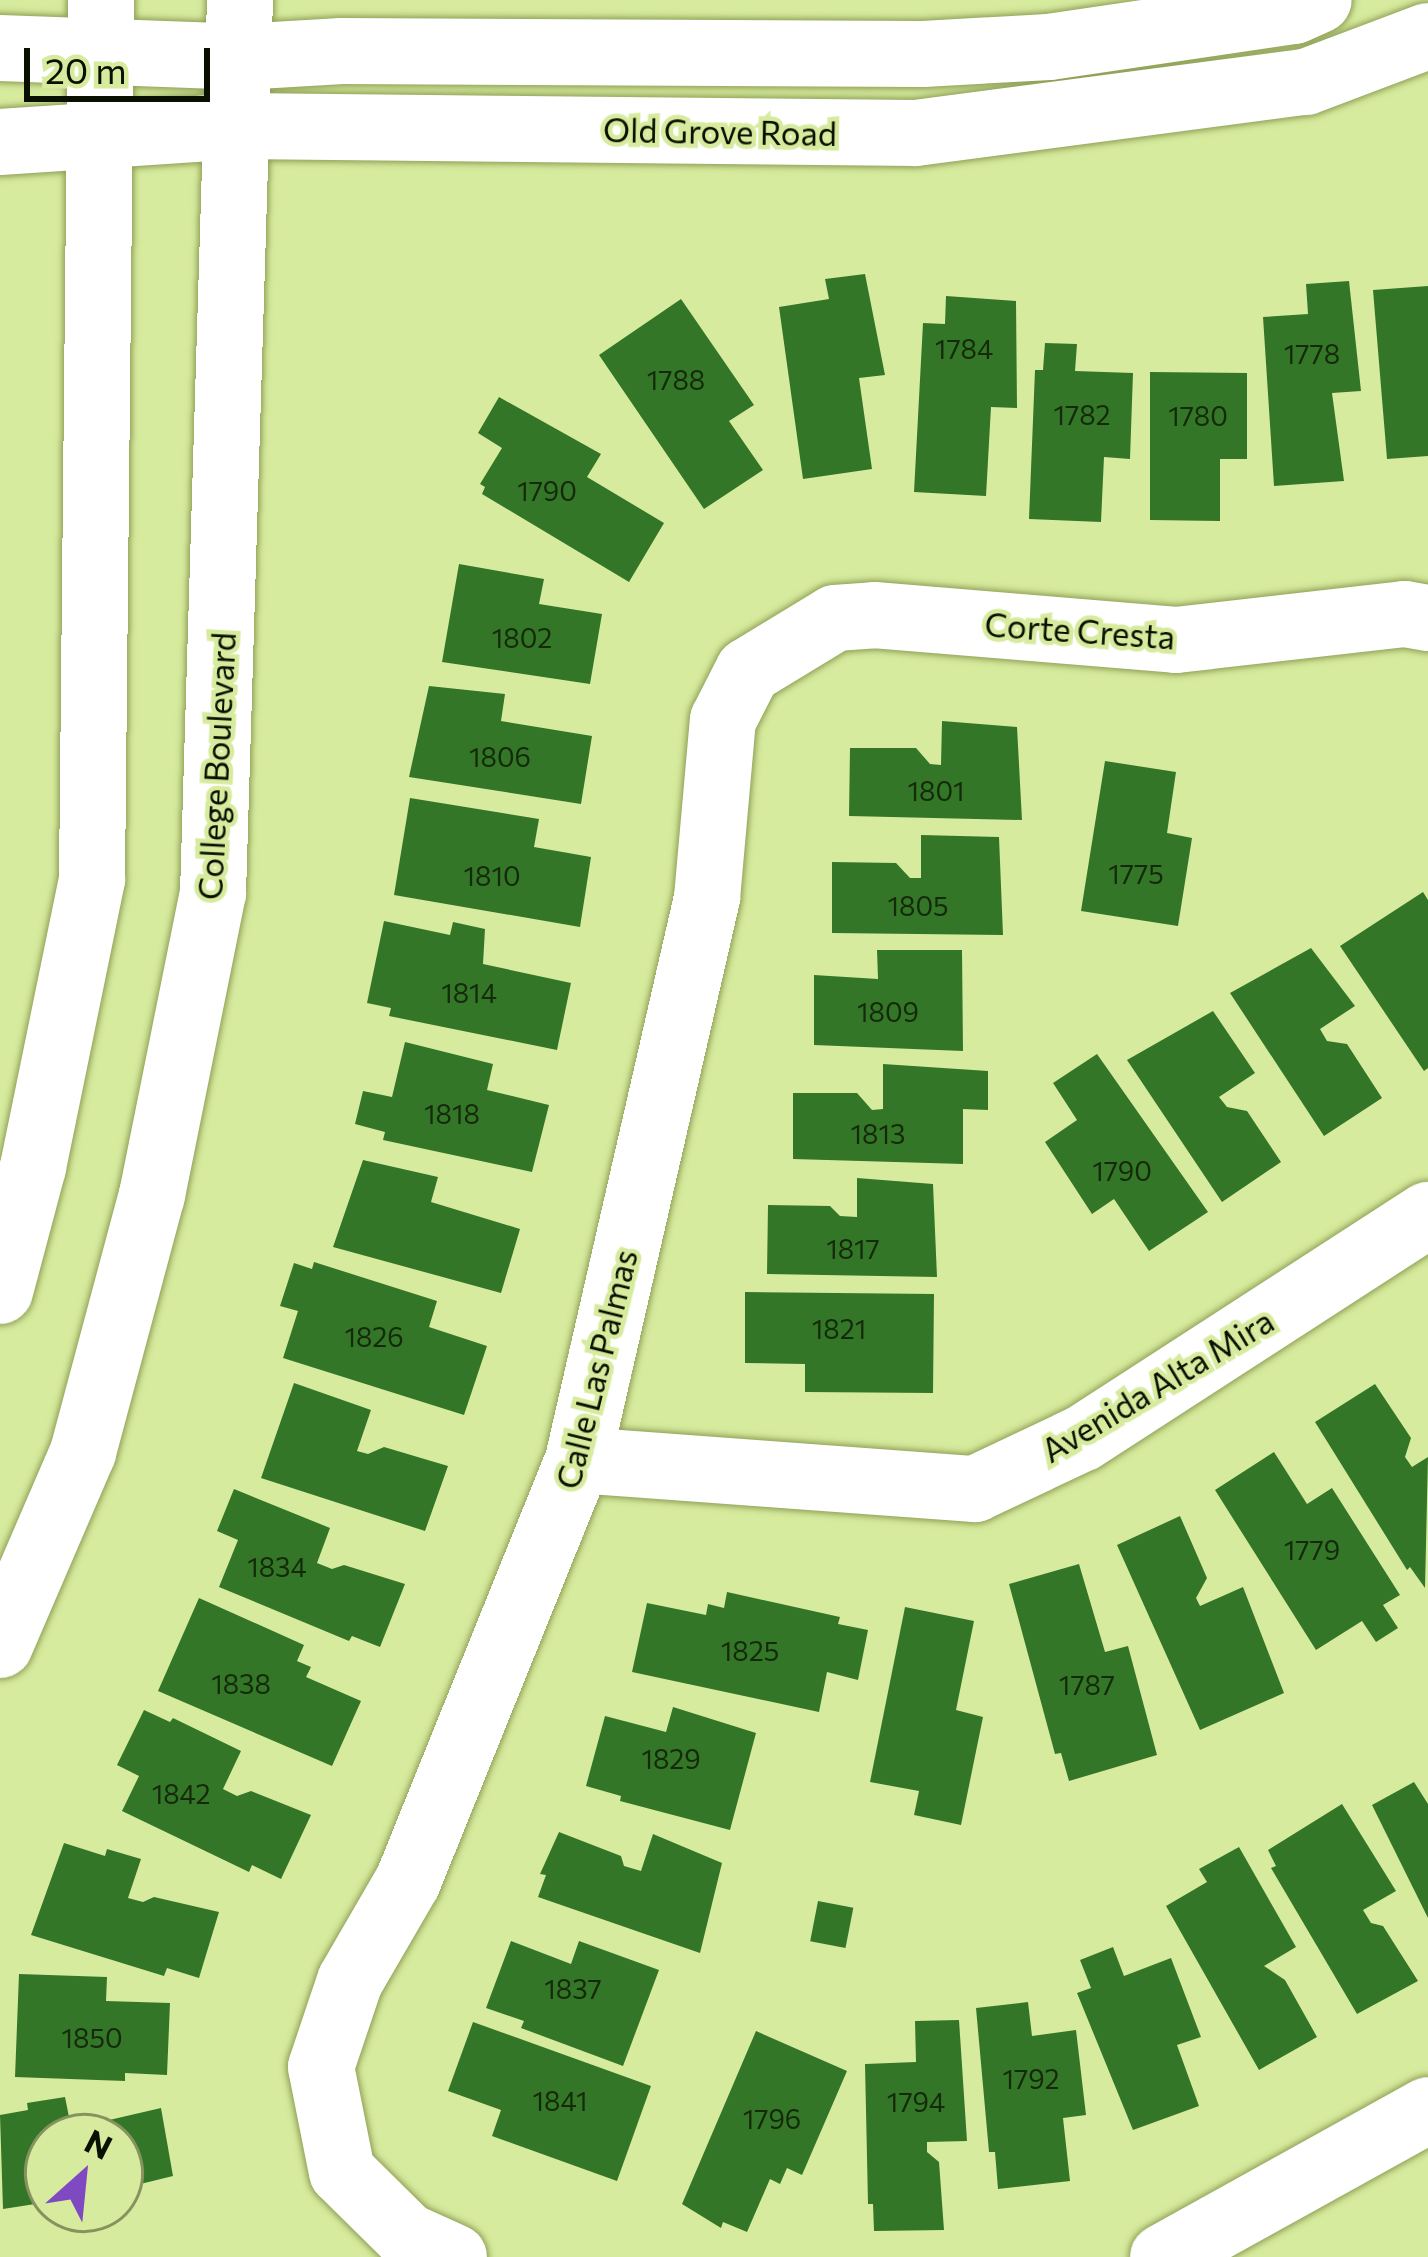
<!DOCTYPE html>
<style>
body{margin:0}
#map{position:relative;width:1428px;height:2257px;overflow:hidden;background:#d7eb9e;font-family:Commissioner,sans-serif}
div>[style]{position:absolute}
.building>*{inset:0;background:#347628;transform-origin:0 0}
.roads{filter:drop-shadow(0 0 3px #8fa157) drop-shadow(0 0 3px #8fa157)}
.minor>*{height:66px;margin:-33px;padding:0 33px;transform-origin:33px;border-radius:33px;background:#fff}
.major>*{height:66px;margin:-33px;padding:0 33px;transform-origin:33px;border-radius:33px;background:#fff}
span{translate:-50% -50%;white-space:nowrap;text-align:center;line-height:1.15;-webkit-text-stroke:9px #d7eb9e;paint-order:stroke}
.number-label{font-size:27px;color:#142a0a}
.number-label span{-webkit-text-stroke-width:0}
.street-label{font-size:33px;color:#0a1000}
.north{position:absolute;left:24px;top:2113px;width:120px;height:120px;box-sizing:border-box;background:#d7eb9e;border:3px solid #85935f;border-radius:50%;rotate:27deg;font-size:33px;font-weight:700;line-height:48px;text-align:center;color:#0a1000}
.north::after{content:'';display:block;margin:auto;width:42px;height:54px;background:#7f4ac1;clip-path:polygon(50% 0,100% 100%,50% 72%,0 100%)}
.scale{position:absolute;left:24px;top:48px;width:186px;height:54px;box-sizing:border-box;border:6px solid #0a1000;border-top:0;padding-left:15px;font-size:36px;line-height:42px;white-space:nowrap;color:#0a1000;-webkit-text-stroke:9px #d7eb9e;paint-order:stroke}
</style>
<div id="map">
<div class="building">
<i style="clip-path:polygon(865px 274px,885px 375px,859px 378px,872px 469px,803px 479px,779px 307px,829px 299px,825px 279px)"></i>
<i style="clip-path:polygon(1349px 281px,1361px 391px,1332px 393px,1344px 481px,1274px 486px,1263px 317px,1308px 314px,1306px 284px)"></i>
<i style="clip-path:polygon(1428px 286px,1428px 456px,1387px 459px,1373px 290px)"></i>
<i style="clip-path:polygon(946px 296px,1016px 301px,1017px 408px,991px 407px,986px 496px,914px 492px,923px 323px,945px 324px)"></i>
<i style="clip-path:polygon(681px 299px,754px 405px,729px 421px,763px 470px,704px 509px,599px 355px)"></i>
<i style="clip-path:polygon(1045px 343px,1077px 344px,1075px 371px,1133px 373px,1130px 459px,1104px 457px,1101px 522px,1029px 519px,1035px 370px,1043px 370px)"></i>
<i style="clip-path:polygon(1150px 372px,1247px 373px,1247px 459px,1220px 459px,1220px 521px,1150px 520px)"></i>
<i style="clip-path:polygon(499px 397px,601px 454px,587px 477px,664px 523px,629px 582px,482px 494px,485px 487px,480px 484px,502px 448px,478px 433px)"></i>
<i style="clip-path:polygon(459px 564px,544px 579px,539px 604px,602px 614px,590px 684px,442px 662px)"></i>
<i style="clip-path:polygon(429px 686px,505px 694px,501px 721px,592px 736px,581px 804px,409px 777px)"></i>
<i style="clip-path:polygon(942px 721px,1017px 727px,1022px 820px,849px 816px,850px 748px,916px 748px,930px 764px,941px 765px)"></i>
<i style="clip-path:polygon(1105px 761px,1176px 772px,1167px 833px,1192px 838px,1178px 926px,1081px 911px)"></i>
<i style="clip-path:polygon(410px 798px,539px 819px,534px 847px,591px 857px,580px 927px,394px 895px)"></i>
<i style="clip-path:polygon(921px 835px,999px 837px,1003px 935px,832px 933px,832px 862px,896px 863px,910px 878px,921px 878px)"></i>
<i style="clip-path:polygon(1423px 892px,1428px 900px,1428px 1068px,1424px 1071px,1340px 946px)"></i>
<i style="clip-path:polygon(384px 921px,450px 935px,453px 922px,485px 929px,483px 964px,571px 983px,557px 1050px,389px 1016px,391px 1008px,367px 1003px)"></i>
<i style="clip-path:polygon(1311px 948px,1355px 1006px,1320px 1029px,1327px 1041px,1347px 1044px,1382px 1098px,1324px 1136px,1230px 993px)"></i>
<i style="clip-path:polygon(877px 950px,962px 950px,963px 1051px,814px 1045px,814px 975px,878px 979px)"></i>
<i style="clip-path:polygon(1213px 1011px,1255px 1073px,1219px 1097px,1227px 1107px,1247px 1111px,1281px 1162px,1222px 1202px,1127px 1060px)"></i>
<i style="clip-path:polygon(405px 1042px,493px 1064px,487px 1090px,549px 1105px,532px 1172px,383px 1140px,385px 1132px,355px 1124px,363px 1091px,392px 1097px)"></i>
<i style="clip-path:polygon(1097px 1054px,1208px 1212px,1149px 1251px,1114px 1199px,1092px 1214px,1045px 1142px,1077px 1120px,1053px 1083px)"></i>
<i style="clip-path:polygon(883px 1064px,988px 1071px,988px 1110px,963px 1109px,963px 1164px,793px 1159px,793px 1093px,857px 1093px,872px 1110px,883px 1109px)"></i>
<i style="clip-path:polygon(363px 1160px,438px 1177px,431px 1202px,520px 1229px,501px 1293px,333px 1247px)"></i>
<i style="clip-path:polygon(857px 1178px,933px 1184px,937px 1277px,767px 1274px,768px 1205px,830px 1206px,840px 1216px,857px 1217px)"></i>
<i style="clip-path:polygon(314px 1262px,437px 1301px,429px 1327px,487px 1346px,464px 1415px,283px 1358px,298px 1311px,280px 1306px,294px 1263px,312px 1269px)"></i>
<i style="clip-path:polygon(745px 1292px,934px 1294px,933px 1393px,805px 1392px,805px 1364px,745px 1363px)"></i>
<i style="clip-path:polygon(294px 1383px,371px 1410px,357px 1451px,368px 1454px,384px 1447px,448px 1466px,425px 1531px,261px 1478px)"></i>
<i style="clip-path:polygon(1375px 1384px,1411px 1438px,1405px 1457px,1412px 1467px,1428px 1457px,1425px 1588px,1410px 1567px,1407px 1570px,1315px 1422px)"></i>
<i style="clip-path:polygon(1274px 1452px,1307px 1504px,1332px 1488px,1400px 1595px,1383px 1605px,1398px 1628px,1376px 1642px,1362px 1621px,1316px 1650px,1215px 1490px)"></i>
<i style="clip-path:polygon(234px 1489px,330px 1528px,317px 1563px,332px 1569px,344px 1565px,405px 1584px,380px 1647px,352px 1636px,349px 1641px,219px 1587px,238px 1540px,217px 1531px)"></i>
<i style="clip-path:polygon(1180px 1516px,1207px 1578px,1196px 1598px,1200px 1606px,1243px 1587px,1284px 1693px,1200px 1730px,1117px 1545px)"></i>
<i style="clip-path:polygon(1079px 1564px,1105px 1652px,1128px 1646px,1157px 1755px,1069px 1781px,1061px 1753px,1055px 1754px,1009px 1584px)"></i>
<i style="clip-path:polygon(727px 1592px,840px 1617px,838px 1624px,868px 1630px,858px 1680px,827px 1672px,819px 1712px,632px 1672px,647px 1603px,706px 1615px,708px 1604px,724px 1608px)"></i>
<i style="clip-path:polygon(199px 1598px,304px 1645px,297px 1661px,311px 1667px,306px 1677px,361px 1701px,332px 1766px,158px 1691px)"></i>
<i style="clip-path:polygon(905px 1607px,974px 1621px,956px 1710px,983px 1717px,961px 1825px,914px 1815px,919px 1791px,870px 1782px)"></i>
<i style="clip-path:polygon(673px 1707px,756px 1733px,730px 1830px,620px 1801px,621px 1796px,586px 1786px,605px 1716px,666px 1732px)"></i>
<i style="clip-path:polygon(144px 1710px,170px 1722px,173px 1718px,241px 1751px,223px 1789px,237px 1796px,251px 1791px,311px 1815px,281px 1879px,252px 1865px,249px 1872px,122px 1811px,139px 1776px,117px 1765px)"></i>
<i style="clip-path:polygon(1414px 1782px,1428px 1804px,1428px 1918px,1372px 1805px)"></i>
<i style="clip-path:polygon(1342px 1804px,1396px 1891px,1363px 1910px,1371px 1923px,1383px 1926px,1418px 1981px,1357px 2014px,1271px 1868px,1276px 1866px,1268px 1850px)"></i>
<i style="clip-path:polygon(559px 1832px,621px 1856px,624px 1866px,641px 1871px,653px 1834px,722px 1863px,700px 1953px,538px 1897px,546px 1875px,540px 1874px)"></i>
<i style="clip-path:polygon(64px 1843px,105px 1856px,107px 1849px,141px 1859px,128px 1898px,143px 1902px,154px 1897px,219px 1912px,199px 1978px,167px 1968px,164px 1976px,31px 1935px)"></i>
<i style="clip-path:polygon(1239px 1847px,1296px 1947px,1264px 1966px,1285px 1980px,1317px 2037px,1259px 2070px,1166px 1906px,1207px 1882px,1199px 1869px)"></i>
<i style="left:818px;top:1901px;width:36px;height:41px;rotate:11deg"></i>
<i style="clip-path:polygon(511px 1941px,571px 1964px,579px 1941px,659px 1970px,623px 2066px,521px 2028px,524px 2021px,486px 2008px)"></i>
<i style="clip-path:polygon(1113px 1947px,1124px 1976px,1171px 1958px,1201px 2037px,1177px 2045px,1199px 2106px,1133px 2130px,1077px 1993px,1091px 1988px,1080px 1960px)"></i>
<i style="clip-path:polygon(19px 1974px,107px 1977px,106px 2001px,170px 2003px,167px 2075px,125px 2073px,125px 2081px,15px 2077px)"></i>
<i style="clip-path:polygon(1028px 2002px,1032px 2036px,1076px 2030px,1086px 2115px,1063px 2118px,1070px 2181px,998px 2189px,995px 2152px,989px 2152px,976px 2008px)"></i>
<i style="clip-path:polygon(959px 2020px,967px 2141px,927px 2142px,927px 2152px,939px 2162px,944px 2230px,874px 2231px,873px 2204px,868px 2204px,865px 2064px,916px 2062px,915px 2021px)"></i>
<i style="clip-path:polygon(473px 2022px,651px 2086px,617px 2181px,492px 2136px,501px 2110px,448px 2091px)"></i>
<i style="clip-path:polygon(756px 2031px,847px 2071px,802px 2175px,787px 2168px,780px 2184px,770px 2179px,747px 2232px,723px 2222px,721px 2228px,682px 2204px)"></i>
<i style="clip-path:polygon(65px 2097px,73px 2137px,48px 2137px,48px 2202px,3px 2209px,0 2115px,28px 2110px,27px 2103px)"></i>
<i style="clip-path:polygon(161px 2108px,173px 2176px,120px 2189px,120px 2137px,77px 2135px,88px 2133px,92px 2124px)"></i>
</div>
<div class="roads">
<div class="minor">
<i style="left:240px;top:57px;width:102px;rotate:-3.4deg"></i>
<i style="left:342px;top:51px;width:581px;rotate:0.3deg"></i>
<i style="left:923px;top:54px;width:126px;rotate:-3.2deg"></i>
<i style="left:1049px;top:47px;width:248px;rotate:-8.4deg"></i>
<i style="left:1294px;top:11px;width:27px;rotate:-24deg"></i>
<i style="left:239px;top:126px;width:677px;rotate:0.59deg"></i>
<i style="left:916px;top:133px;width:393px;rotate:-7.5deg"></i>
<i style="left:1306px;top:82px;width:130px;rotate:-20.7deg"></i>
<i style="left:578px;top:1460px;width:398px;rotate:4.2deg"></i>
<i style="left:975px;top:1489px;width:119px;rotate:-25.3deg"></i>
<i style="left:1083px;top:1438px;width:411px;rotate:-32.9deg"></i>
<i style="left:454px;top:2257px;width:51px;rotate:-155.9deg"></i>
<i style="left:407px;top:2236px;width:91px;rotate:-135.4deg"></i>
<i style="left:342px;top:2172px;width:107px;rotate:-101.3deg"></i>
<i style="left:321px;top:2067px;width:91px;rotate:-71.4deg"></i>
<i style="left:350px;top:1981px;width:116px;rotate:-59.9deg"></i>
<i style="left:408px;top:1881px;width:454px;rotate:-68deg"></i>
<i style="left:578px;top:1460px;width:577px;rotate:-77.07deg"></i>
<i style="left:707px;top:898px;width:179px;rotate:-84.9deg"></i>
<i style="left:723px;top:720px;width:55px;rotate:-63deg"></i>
<i style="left:748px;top:671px;width:102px;rotate:-31.3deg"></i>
<i style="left:835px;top:618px;width:39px;rotate:-4deg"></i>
<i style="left:874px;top:615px;width:303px;rotate:4.7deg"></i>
<i style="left:1176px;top:640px;width:230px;rotate:-6.5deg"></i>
<i style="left:1405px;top:614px;width:23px;rotate:10deg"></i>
<i style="left:1163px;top:2257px;width:303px;rotate:-29deg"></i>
</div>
<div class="major">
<i style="left:0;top:48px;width:240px;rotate:2.1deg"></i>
<i style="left:0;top:142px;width:240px;rotate:-3.8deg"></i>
<i style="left:0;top:1291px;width:128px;rotate:-75.1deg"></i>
<i style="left:33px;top:1167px;width:294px;rotate:-78.4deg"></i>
<i style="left:92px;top:879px;width:879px;rotate:-89.41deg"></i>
<i style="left:0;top:1645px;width:210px;rotate:-66.7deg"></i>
<i style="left:83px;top:1452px;width:266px;rotate:-75deg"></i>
<i style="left:152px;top:1195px;width:308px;rotate:-78.6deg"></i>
<i style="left:213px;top:893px;width:893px;rotate:-88.27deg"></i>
</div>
</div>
<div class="number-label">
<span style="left:964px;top:349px">1784</span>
<span style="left:1312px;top:354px">1778</span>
<span style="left:676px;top:380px">1788</span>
<span style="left:1082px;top:415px">1782</span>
<span style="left:1198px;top:416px">1780</span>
<span style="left:547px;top:491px">1790</span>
<span style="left:522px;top:638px">1802</span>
<span style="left:500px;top:757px">1806</span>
<span style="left:936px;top:791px">1801</span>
<span style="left:1136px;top:874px">1775</span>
<span style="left:492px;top:876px">1810</span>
<span style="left:918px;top:906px">1805</span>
<span style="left:469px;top:993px">1814</span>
<span style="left:888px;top:1012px">1809</span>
<span style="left:452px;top:1114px">1818</span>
<span style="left:878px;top:1134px">1813</span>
<span style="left:1122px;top:1171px">1790</span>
<span style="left:853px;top:1249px">1817</span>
<span style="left:839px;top:1329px">1821</span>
<span style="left:374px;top:1337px">1826</span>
<span style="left:1312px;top:1550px">1779</span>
<span style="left:277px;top:1567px">1834</span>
<span style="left:750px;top:1651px">1825</span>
<span style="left:241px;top:1684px">1838</span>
<span style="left:1087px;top:1685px">1787</span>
<span style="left:671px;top:1759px">1829</span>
<span style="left:181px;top:1794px">1842</span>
<span style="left:573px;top:1989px">1837</span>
<span style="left:92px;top:2038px">1850</span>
<span style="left:1031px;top:2079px">1792</span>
<span style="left:560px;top:2101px">1841</span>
<span style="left:916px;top:2102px">1794</span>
<span style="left:772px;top:2119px">1796</span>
</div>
<div class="street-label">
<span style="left:720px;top:131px;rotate:1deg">Old Grove Road</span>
<span style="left:1080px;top:630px;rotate:4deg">Corte Cresta</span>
<span style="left:216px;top:766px;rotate:-87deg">College Boulevard</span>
<span style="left:596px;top:1369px;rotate:-76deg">Calle Las Palmas</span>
<span style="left:1157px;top:1385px;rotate:-31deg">Avenida Alta Mira</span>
</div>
<div class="north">N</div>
<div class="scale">20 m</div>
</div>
